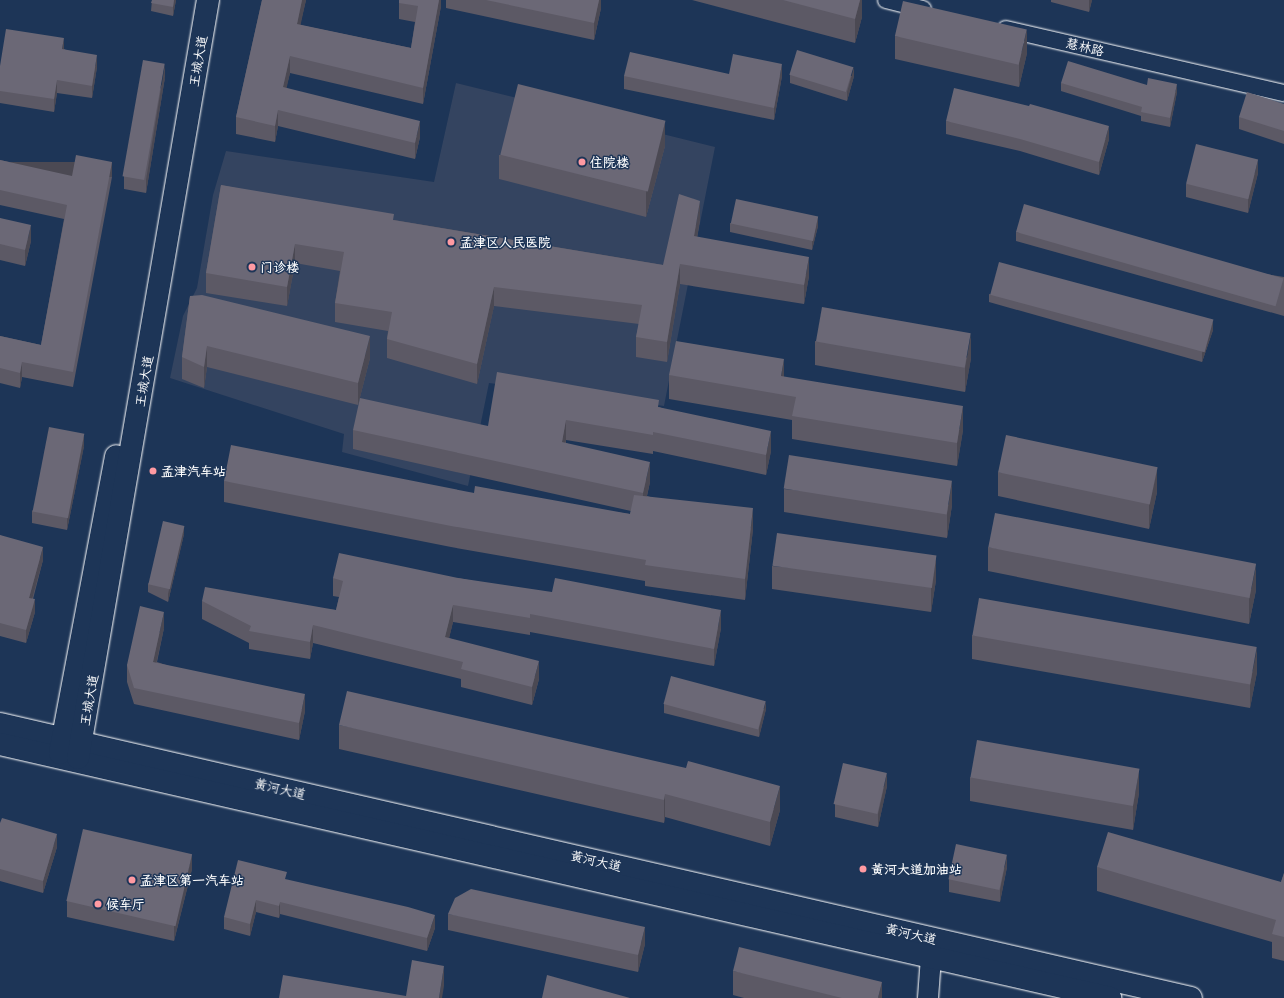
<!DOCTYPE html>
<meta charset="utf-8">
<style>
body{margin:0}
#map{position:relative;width:1284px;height:998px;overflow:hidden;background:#1d3557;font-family:"Playpen Sans","LXGW WenKai TC",sans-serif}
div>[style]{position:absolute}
.built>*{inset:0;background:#344460}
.roads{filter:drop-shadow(0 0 1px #fff) drop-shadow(0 0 1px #fff)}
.minor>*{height:16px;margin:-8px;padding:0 8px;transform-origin:8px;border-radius:8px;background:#1d3557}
.tertiary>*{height:20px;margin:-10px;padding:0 10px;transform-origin:10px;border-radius:10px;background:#1d3557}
.secondary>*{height:22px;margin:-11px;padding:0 11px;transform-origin:11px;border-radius:11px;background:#1d3557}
.wall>*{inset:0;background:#5c5965}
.shaded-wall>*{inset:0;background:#4b4953;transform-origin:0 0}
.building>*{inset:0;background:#6b6876;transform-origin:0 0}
.dots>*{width:11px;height:11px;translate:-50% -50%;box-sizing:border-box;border:2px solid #1d3557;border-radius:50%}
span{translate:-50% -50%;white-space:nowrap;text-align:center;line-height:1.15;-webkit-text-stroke:3px #1d3557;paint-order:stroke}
.street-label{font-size:13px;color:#fff}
.poi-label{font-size:13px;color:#fff;font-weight:700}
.left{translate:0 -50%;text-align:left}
</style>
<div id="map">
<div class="built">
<i style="clip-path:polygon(456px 83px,715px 147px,664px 406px,489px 383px,468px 486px,342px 452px,344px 434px,170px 378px,183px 316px,197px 288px,213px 195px,226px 151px,434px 182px)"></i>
</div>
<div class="roads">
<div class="minor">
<i style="left:886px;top:0;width:38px;rotate:14deg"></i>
<i style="left:1006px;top:29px;width:285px;rotate:13deg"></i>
</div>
<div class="tertiary">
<i style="left:928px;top:998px;width:41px;rotate:-85.8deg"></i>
</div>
<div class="secondary">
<i style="left:0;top:724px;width:1222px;rotate:12.96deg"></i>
<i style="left:0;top:744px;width:1139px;rotate:12.89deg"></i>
<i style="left:60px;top:753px;width:302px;rotate:-79.3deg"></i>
<i style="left:78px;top:758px;width:769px;rotate:-80.27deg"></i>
</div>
</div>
<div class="wall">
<i style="clip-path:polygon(152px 0,176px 0,173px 16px,151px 11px)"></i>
<i style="clip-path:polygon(262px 0,306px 0,300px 25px,411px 48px,415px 22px,399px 19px,399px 3px,441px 0,441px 6px,423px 104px,290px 73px,286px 88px,420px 137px,415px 159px,278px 126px,275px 142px,236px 134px,236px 117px)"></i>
<i style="clip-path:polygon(446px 0,601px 0,601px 8px,594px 40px,446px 8px)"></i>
<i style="clip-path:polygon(692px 0,862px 0,862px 17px,855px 43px)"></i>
<i style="clip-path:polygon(1051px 0,1092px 0,1089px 12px,1051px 2px)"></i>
<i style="clip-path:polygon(895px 36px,1027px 53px,1019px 87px,895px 59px)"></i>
<i style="clip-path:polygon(64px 49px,97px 67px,92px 98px,57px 93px,54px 112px,0 103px,0 66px)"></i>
<i style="clip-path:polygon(729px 74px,782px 76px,774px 120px,624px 89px,624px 76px)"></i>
<i style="clip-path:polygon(790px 75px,854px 76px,847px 101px,790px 83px)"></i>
<i style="clip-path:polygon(165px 77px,146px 193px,124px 189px,124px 176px)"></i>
<i style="clip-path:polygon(1061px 83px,1147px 85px,1177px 92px,1170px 127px,1141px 121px,1141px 116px,1061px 91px)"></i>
<i style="clip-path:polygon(1284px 104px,1284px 144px,1239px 129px,1239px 117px)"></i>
<i style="clip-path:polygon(946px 121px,1109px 139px,1099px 175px,1020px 151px,946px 134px)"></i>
<i style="clip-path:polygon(665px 146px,646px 217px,499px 179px,499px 155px)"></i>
<i style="clip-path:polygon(0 160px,72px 176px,112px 177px,73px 387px,22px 377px,20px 388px,0 383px,0 336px,41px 345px,64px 219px,0 205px)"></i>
<i style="clip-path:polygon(1258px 173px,1248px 213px,1186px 197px,1186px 184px)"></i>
<i style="clip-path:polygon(221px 185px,394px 220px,663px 265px,700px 220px,697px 237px,809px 276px,804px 304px,680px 284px,667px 362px,636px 357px,636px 337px,639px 324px,494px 306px,477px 384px,387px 358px,387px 339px,388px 331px,335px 322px,335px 303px,340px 271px,295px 263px,287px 306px,206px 293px,206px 273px)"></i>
<i style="clip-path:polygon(0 218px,31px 241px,25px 266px,0 260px)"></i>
<i style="clip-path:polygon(730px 223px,818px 226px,812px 250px,730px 232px)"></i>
<i style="clip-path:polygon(1016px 232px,1284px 277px,1284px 316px,1016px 241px)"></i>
<i style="clip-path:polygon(989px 294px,1213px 330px,1202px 362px,989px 302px)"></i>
<i style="clip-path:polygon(190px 296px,370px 358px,358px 405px,207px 367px,204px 388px,182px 379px,182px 357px)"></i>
<i style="clip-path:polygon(815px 341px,971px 358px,965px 392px,815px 365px)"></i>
<i style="clip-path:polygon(669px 375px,784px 377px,963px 430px,957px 466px,792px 439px,792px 420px,669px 399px)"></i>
<i style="clip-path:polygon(659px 407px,771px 451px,766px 475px,653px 451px,653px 454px,566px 440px,566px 443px,650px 482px,647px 496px,753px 529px,745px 600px,645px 586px,645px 581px,451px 547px,224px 502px,224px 481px,474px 493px,630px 514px,631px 511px,353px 449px,353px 430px,488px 426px)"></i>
<i style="clip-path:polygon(84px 446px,67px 530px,32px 523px,32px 511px)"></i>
<i style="clip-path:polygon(998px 472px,1157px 492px,1149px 529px,998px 496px)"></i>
<i style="clip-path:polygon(784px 489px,952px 505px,947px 538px,784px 512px)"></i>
<i style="clip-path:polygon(184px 534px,168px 602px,148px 592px,148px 584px)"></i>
<i style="clip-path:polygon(0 535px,43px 560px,33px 599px,35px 612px,26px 643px,0 636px)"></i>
<i style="clip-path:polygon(988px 547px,1256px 590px,1249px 624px,988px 571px)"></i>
<i style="clip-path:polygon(772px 566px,936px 580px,931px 612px,772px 589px)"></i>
<i style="clip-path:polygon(333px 578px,458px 578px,721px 628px,714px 666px,530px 632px,530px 635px,453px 622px,449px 638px,539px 679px,532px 705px,461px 687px,461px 679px,313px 643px,310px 659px,249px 649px,249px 643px,202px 619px,202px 601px,336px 610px,339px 597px,333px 596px)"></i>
<i style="clip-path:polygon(164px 628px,157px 662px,305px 711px,299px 740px,134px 704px,127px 682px,127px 665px)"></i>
<i style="clip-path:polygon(972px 635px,1257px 672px,1250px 708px,972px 659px)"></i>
<i style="clip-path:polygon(664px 704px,766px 709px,759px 737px,664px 713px)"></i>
<i style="clip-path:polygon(339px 725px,780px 810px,770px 846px,665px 817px,664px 823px,339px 749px)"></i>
<i style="clip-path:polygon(970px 777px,1139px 793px,1133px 830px,970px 801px)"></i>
<i style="clip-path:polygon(887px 786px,878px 827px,835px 817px,835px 804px)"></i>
<i style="clip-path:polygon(0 823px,57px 847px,43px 893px,0 881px)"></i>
<i style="clip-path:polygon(1007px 867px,1000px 902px,949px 892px,949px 879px)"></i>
<i style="clip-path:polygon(1097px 867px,1281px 882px,1284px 873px,1284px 961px,1272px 958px,1272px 942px,1097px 891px)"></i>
<i style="clip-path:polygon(192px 869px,174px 941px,67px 917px,67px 901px)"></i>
<i style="clip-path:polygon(287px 880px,435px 928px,427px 951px,280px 914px,279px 918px,256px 912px,250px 936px,224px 929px,224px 917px)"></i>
<i style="clip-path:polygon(448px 914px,645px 944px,638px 972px,448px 930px)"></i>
<i style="clip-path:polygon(733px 971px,882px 998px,744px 998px,733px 995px)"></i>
</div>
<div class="shaded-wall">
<i style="clip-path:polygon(174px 0,176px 0,173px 16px,173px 7px)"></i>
<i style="clip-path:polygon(302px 0,306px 0,297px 41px,297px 24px)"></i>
<i style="clip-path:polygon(439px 0,441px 0,441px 6px,423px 104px,423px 88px)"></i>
<i style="clip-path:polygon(599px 0,601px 0,601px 8px,594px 40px,594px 23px)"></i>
<i style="clip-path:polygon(860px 0,862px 0,862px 17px,855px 43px,855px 19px)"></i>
<i style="clip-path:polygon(1089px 0,1092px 0,1089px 12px)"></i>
<i style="clip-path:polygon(1027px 29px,1027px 53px,1019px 87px,1019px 63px)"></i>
<i style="clip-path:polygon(64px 38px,64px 50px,62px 49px)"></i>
<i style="clip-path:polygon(97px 55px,97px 67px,92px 98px,92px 86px)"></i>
<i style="clip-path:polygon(290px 56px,290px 73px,283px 104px,283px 87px)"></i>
<i style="clip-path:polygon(165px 64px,165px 77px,146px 193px,146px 180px)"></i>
<i style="clip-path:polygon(782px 64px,782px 76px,774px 120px,774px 108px)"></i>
<i style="clip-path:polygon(854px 67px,854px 76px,847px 101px,847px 92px)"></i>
<i style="clip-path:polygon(57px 80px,57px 93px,54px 112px,54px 99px)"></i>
<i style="clip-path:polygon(1177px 84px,1177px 92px,1170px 127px,1170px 118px)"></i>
<i style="clip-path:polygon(278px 110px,278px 126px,275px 142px,275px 126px)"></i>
<i style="clip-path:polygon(420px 121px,420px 137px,415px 159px,415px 143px)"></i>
<i style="clip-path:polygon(665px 122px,665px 146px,646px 217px,646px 193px)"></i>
<i style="clip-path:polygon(1109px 126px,1109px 139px,1099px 175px,1099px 162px)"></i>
<i style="clip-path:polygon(1258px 160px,1258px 173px,1248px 213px,1248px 200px)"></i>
<i style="left:112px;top:162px;width:15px;height:214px;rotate:90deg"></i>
<i style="clip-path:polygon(700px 201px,700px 220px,694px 256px,694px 236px)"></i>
<i style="clip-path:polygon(818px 217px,818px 226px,812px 250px,812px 242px)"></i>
<i style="clip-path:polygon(31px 225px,31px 241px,25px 266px,25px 250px)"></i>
<i style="clip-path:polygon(295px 244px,295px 263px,287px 306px,287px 287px)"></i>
<i style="clip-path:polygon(809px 257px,809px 276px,804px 304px,804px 285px)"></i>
<i style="clip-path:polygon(680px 264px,680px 284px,667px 362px,667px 342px)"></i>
<i style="clip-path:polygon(494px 287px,494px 306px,477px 384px,477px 364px)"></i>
<i style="clip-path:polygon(1213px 321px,1213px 330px,1202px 362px,1202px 353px)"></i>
<i style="clip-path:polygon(971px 334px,971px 358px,965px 392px,965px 368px)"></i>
<i style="clip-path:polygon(370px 336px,370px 358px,358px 405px,358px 383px)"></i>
<i style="clip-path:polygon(207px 346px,207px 367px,204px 388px,204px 367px)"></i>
<i style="clip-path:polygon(784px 359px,784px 383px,781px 376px)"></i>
<i style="clip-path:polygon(22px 362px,22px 377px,20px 388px,20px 373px)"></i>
<i style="clip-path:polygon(963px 406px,963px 430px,957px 466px,957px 443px)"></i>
<i style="clip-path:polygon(566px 420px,566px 440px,562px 462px,562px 442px)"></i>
<i style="clip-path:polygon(771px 431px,771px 451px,766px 475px,766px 455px)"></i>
<i style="clip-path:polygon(84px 434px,84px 446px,67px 530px,67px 517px)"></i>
<i style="clip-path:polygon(650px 462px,650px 482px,643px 513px,643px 493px)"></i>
<i style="clip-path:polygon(1157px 468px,1157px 492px,1149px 529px,1149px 505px)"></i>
<i style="clip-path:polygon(952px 481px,952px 505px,947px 538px,947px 514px)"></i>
<i style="clip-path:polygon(753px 508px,753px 529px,745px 600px,745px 579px)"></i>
<i style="clip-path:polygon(184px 526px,184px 534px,168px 602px,168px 594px)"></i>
<i style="clip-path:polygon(43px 547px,43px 560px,29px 610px,29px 598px)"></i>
<i style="clip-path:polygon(936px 556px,936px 580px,931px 612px,931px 588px)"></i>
<i style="clip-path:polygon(1256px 566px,1256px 590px,1249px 624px,1249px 600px)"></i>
<i style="clip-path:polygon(35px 599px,35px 612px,26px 643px,26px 630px)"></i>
<i style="clip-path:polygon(453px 605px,453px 622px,445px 655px,445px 637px)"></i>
<i style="clip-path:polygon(721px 610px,721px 628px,714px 666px,714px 649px)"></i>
<i style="clip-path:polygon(164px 612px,164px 628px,153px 678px,153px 662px)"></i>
<i style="clip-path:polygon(313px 625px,313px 643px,310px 659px,310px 642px)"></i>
<i style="clip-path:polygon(1257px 648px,1257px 672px,1250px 708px,1250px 685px)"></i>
<i style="clip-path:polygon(539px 661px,539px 679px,532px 705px,532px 687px)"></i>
<i style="clip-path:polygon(305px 694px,305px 711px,299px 740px,299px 723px)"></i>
<i style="clip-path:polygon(766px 701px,766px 709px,759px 737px,759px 728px)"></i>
<i style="clip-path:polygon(1139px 770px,1139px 793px,1133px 830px,1133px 806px)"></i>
<i style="clip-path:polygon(887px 773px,887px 786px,878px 827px,878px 814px)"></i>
<i style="clip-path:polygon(780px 786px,780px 810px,770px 846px,770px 822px)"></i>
<i style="clip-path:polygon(665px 794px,665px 817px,664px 823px,664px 800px)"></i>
<i style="clip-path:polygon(57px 834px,57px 847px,43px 893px,43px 881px)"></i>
<i style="clip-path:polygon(192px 854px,192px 869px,174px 941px,174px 926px)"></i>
<i style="clip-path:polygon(1007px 855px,1007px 867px,1000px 902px,1000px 890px)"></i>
<i style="clip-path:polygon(256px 900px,256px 912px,250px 936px,250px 924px)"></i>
<i style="clip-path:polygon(280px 902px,280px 914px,279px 918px,279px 906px)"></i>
<i style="clip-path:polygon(435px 915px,435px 928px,427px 951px,427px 938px)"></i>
<i style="clip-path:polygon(645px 927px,645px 944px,638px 972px,638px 955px)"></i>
<i style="clip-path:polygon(444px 966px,444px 986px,442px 998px,439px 998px)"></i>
<i style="clip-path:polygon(882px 982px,882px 998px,878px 998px)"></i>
</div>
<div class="building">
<i style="clip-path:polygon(152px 0,174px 0,173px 7px,151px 3px)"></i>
<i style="clip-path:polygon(262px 0,302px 0,297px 24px,411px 48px,418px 6px,399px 3px,399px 0,439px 0,423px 88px,290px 56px,283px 87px,420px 121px,415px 143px,278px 110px,275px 126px,236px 117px)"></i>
<i style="clip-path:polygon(486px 0,599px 0,594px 23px)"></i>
<i style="clip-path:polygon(783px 0,860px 0,855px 19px)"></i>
<i style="left:903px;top:1px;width:127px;height:36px;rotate:13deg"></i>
<i style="clip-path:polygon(6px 29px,64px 38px,62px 49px,97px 55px,92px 86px,57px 80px,54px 99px,0 91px,0 66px)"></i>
<i style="left:797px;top:50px;width:59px;height:26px;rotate:17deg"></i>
<i style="clip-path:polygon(630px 52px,729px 74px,733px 54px,782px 64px,774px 108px,624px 76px)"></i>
<i style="left:143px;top:60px;width:22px;height:118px;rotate:10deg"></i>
<i style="clip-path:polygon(1068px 61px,1147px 85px,1148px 78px,1177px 84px,1170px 118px,1141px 112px,1142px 107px,1061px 83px)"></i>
<i style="left:518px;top:84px;width:152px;height:73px;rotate:14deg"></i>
<i style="clip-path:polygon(954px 88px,1029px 106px,1030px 104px,1109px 126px,1099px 162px,1020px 139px,946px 121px)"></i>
<i style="clip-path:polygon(1247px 92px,1284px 104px,1284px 131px,1239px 117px)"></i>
<i style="left:1196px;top:144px;width:64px;height:41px;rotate:14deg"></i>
<i style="clip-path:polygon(76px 155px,112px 162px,73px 372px,22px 362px,20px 373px,0 368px,0 336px,41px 345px,67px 205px,0 190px,0 160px,72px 176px)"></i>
<i style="clip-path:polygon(221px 185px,394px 214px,393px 220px,663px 265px,679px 194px,700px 201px,694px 236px,809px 257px,804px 285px,680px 264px,667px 342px,636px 337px,642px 305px,494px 287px,477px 364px,387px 339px,392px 312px,335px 303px,344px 252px,295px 244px,287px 287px,206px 273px)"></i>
<i style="left:736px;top:199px;width:84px;height:25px;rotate:12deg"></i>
<i style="left:1024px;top:204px;width:270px;height:29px;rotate:16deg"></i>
<i style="clip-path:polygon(0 218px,31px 225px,25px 250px,0 244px)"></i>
<i style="left:999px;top:262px;width:222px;height:34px;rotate:15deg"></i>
<i style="clip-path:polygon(202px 295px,370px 336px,358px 383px,207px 346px,204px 367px,182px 357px,190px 296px)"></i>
<i style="left:822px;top:307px;width:151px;height:35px;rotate:10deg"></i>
<i style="clip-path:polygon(676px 341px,784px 359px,781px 376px,963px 406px,957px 443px,792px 416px,796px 397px,669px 375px)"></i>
<i style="clip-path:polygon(497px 372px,659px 400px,658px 407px,771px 431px,766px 455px,653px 432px,653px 435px,566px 420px,562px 442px,650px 462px,643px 493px,353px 430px,360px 398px,488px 426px)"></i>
<i style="left:49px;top:427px;width:36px;height:86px;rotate:11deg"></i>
<i style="left:1006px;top:435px;width:155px;height:38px;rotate:12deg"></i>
<i style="clip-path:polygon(231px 445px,474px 493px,475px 486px,630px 514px,634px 495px,753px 508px,745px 579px,645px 565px,646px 560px,451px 526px,224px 481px)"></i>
<i style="left:789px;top:455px;width:165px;height:34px;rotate:9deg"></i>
<i style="left:995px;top:513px;width:266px;height:35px;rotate:11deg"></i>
<i style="left:163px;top:521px;width:22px;height:65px;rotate:13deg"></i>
<i style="left:777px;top:533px;width:161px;height:33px;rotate:8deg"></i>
<i style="clip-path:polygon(0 535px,43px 547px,29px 598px,35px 599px,26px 630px,0 623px)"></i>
<i style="clip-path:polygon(339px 553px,458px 578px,552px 592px,555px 578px,721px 610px,714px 649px,530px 614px,530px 618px,453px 605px,445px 637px,539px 661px,532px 687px,461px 669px,463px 662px,313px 625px,310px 642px,249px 631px,251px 626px,202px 601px,205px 587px,336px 610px,343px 581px,333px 578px)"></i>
<i style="left:979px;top:598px;width:282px;height:38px;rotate:10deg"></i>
<i style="clip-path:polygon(140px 606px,164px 612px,153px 662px,305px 694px,299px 723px,134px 688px,127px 665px)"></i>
<i style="left:671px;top:676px;width:98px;height:29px;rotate:15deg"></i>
<i style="clip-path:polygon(347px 691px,686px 768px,688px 761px,780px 786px,770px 822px,665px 794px,664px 800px,339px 725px)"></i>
<i style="left:977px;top:740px;width:165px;height:38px;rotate:10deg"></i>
<i style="left:843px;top:763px;width:45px;height:42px;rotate:13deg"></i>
<i style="clip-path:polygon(2px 818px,57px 834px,43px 881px,0 869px,0 823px)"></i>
<i style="left:83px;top:829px;width:112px;height:74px;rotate:13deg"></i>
<i style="clip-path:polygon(1108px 832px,1281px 882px,1284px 873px,1284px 937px,1272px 934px,1276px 920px,1097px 867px)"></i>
<i style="left:956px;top:844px;width:52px;height:36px;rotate:12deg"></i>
<i style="clip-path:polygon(238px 860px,287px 872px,285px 879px,408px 907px,435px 915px,427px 938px,280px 902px,279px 906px,256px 900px,250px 924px,224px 917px)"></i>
<i style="clip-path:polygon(471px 889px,645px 927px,638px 955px,448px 914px,455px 898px)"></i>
<i style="clip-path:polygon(739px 947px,882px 982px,878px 998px,842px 998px,733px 971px)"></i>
<i style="clip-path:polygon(412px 960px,444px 966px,439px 998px,279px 998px,283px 975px,406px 996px)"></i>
<i style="clip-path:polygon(547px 975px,630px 998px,542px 998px)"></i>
</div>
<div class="dots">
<i style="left:582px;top:162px;background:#ff9aa2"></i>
<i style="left:451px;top:242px;background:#ff9aa2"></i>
<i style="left:252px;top:267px;background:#ff9aa2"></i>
<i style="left:153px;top:471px;background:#ff9aa2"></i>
<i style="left:863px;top:869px;background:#ff9aa2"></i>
<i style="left:132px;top:880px;background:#ff9aa2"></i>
<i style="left:98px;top:904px;background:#ff9aa2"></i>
</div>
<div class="street-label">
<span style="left:1085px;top:47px;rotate:13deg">慧林路</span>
<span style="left:198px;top:61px;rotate:-80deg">王城大道</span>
<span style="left:144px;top:381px;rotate:-80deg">王城大道</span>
<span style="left:89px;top:700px;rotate:-80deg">王城大道</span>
<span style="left:280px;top:789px;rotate:13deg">黄河大道</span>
<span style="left:596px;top:861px;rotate:13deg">黄河大道</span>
<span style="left:911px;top:934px;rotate:13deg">黄河大道</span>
</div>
<div class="poi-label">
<span class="left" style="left:590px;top:162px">住院楼</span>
<span class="left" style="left:460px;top:242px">孟津区人民医院</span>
<span class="left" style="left:260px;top:267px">门诊楼</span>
<span class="left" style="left:161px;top:471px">孟津汽车站</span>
<span class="left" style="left:871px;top:869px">黄河大道加油站</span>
<span class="left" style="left:140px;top:880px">孟津区第一汽车站</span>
<span class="left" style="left:106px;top:904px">候车厅</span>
</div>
</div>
